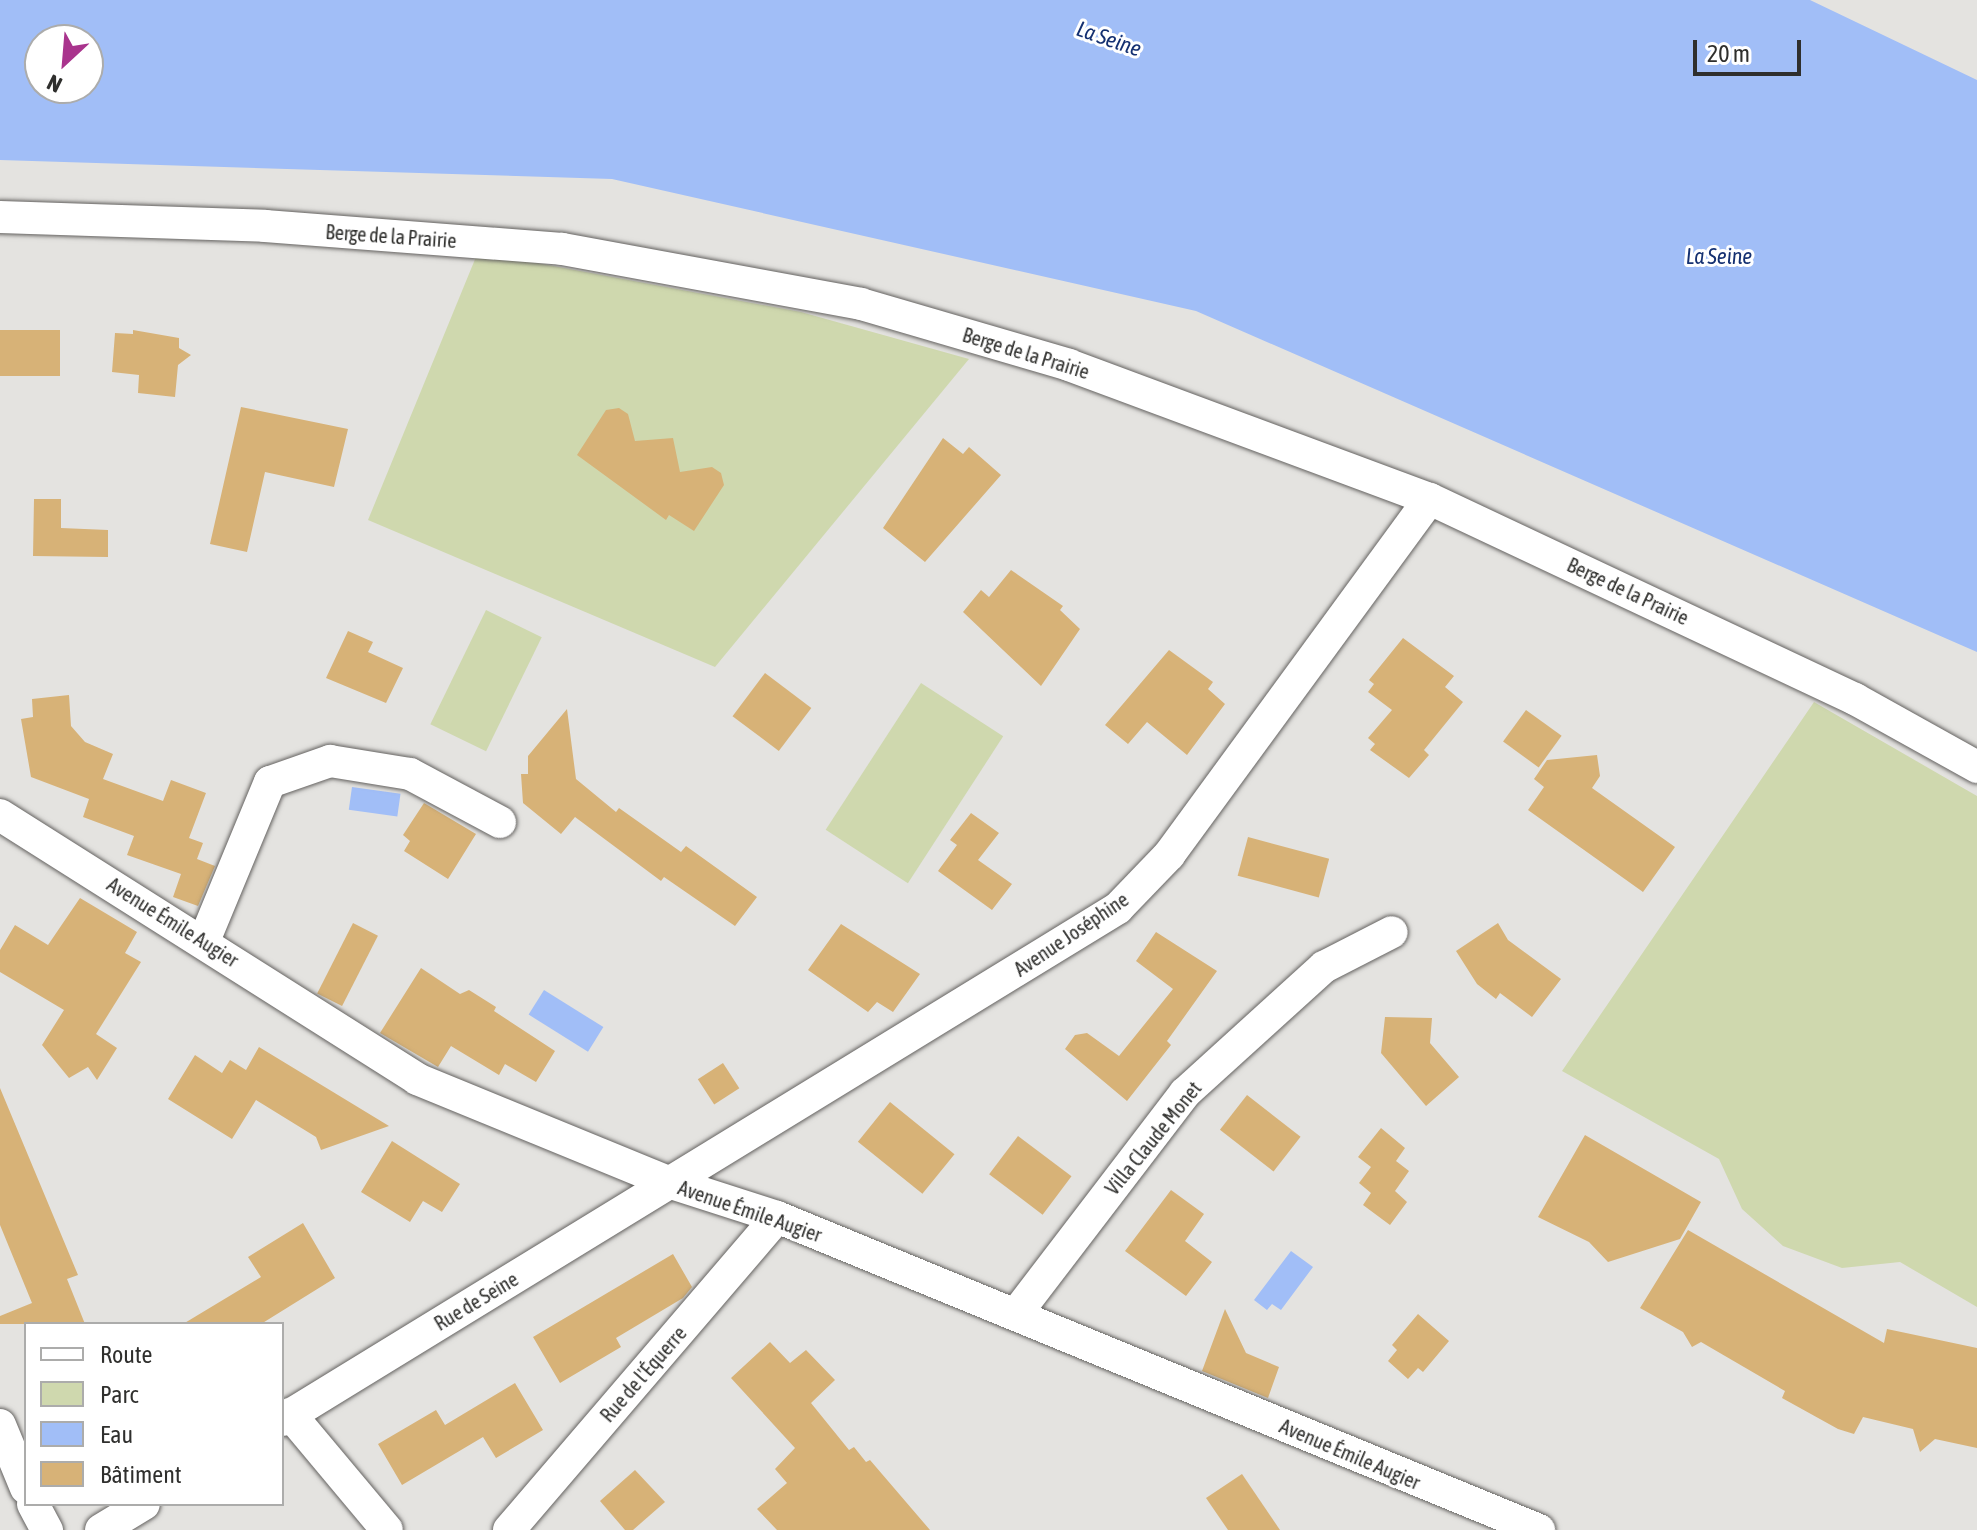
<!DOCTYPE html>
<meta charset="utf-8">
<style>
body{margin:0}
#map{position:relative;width:1977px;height:1530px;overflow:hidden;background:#e4e3e0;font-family:"Asap Condensed",sans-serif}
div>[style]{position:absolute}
.green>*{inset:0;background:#cfd8ae;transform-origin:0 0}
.water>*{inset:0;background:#a1bef7;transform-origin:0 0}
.building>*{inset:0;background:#d7b277;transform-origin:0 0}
.roads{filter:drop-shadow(0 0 2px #646260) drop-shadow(0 0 2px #646260)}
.minor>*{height:32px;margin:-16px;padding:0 16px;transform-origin:16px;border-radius:16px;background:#fff}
span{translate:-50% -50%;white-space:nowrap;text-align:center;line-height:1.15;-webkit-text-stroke:6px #fff;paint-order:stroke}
.street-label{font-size:20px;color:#2f2f2d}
.water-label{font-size:22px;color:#143071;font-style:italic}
.legend{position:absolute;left:24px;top:1322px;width:260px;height:184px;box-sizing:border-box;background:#fff;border:2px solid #acacab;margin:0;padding:10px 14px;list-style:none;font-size:24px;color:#2f2f2d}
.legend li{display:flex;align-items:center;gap:16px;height:40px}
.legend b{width:40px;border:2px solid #acacab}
.north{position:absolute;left:24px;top:24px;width:80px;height:80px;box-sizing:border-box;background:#fff;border:2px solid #acacab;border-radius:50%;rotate:206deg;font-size:22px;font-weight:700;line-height:32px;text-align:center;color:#2f2f2d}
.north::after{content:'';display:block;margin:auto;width:28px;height:36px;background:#a9348d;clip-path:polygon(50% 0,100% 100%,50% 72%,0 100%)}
.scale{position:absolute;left:1693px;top:40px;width:108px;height:36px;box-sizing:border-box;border:4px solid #2f2f2d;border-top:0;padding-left:10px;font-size:24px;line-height:28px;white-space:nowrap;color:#2f2f2d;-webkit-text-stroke:6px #fff;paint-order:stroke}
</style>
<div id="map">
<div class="green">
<i style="clip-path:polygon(478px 252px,801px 312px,969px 359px,715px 667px,368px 520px)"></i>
<i style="left:486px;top:610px;width:62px;height:127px;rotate:26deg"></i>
<i style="left:921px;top:683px;width:98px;height:175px;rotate:33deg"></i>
<i style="clip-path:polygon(1814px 702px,1977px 796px,1977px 1307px,1900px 1262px,1842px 1268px,1783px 1246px,1742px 1209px,1719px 1159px,1562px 1071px)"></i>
</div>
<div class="water">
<i style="clip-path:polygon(evenodd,0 0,1810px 0,1977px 80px,1977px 652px,1196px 311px,612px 179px,0 160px,0 0,88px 40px,88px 88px,40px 88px,40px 40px,88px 40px)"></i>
<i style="left:352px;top:787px;width:49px;height:23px;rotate:8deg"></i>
<i style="left:544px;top:990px;width:70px;height:29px;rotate:32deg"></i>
<i style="clip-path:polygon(1291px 1251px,1313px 1267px,1281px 1310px,1272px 1304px,1267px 1310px,1254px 1300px)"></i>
</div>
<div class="building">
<i style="left:0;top:330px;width:60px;height:46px"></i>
<i style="clip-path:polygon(133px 330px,179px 338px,179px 348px,191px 355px,178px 365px,175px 397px,138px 393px,139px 375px,112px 372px,115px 333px,133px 334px)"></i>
<i style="clip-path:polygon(241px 407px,348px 429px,334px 487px,265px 472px,247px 552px,210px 544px)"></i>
<i style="clip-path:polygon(619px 408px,628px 414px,635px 441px,673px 438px,680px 472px,712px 467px,721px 473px,724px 485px,694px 531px,669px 515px,666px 520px,577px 455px,606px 410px)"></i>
<i style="clip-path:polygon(943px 438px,963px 454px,969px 447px,1001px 475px,925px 562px,883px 528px)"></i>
<i style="clip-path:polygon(34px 499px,61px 499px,61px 528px,108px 530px,108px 557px,33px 556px)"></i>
<i style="clip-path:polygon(1011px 570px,1063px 606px,1060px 610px,1080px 629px,1041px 686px,963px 612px,981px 590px,989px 597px)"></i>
<i style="clip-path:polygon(348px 631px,373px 642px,368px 652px,403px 668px,386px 703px,326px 678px)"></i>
<i style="clip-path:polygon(1403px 638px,1454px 676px,1445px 687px,1463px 702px,1424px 750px,1429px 755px,1409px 778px,1370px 750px,1375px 744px,1368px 738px,1392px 710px,1368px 692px,1374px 684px,1369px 680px)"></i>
<i style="clip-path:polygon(1169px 650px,1213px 682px,1208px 689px,1225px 704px,1187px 755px,1147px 722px,1128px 744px,1105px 725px)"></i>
<i style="left:765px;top:673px;width:58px;height:54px;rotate:37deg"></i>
<i style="clip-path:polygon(69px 695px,71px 726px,85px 742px,113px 754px,103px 779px,163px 801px,171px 780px,206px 793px,189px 838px,203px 843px,197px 859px,215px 866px,198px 906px,173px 897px,181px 874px,127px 855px,134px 836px,83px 817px,89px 799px,31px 777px,21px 719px,33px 717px,32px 699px)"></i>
<i style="clip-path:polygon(567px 709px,576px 779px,616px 812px,619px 808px,681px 852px,686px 846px,757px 897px,735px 926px,664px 877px,661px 881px,575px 817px,561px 834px,523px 803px,521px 774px,528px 774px,528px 756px)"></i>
<i style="left:1526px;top:710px;width:44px;height:39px;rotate:36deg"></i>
<i style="clip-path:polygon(1597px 755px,1600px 776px,1592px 788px,1675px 847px,1643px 892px,1528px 810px,1544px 787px,1534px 779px,1547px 760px)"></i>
<i style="clip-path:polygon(424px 803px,476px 834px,448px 879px,404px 851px,410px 841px,403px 835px)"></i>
<i style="clip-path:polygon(971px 813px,999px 833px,978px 860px,1012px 884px,992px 910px,938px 871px,957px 845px,950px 840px)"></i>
<i style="left:1248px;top:837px;width:84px;height:40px;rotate:15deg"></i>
<i style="clip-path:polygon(80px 898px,137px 932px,125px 953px,141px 962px,96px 1034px,117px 1048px,97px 1080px,88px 1067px,69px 1078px,42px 1045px,64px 1010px,0 972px,0 950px,15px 925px,48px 945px)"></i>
<i style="left:353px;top:923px;width:28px;height:79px;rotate:27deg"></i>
<i style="clip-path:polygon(1498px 923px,1508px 940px,1561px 979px,1532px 1017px,1500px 993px,1496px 999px,1477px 984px,1456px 951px)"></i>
<i style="clip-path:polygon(841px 924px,920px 974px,893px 1012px,877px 1002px,868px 1012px,808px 970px)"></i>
<i style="clip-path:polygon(1156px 932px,1217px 971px,1167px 1041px,1171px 1045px,1127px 1101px,1065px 1049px,1075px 1035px,1087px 1033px,1119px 1056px,1173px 989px,1136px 961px)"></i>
<i style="clip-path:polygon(421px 968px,460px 994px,469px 990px,496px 1007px,494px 1011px,555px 1051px,536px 1082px,505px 1064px,499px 1075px,451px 1046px,438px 1067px,380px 1033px)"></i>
<i style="clip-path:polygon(1385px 1017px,1432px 1018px,1430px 1043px,1459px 1077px,1426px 1106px,1381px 1053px)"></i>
<i style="clip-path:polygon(259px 1047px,389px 1126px,321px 1150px,316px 1137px,256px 1100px,232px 1139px,168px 1099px,195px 1055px,222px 1073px,230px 1060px,246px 1070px)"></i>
<i style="left:723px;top:1063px;width:30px;height:30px;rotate:57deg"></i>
<i style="clip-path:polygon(0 1088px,78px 1275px,67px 1279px,85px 1324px,0 1324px,0 1316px,32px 1303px,0 1225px)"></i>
<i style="left:1247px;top:1095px;width:68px;height:44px;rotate:38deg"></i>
<i style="left:890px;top:1102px;width:83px;height:51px;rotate:39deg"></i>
<i style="clip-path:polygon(1381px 1128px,1405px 1148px,1396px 1161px,1409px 1171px,1395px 1191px,1407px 1202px,1390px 1225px,1363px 1205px,1371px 1193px,1359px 1183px,1371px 1167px,1358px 1157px)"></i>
<i style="clip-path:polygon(1585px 1135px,1701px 1202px,1680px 1239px,1608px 1262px,1589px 1242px,1538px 1217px)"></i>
<i style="left:1018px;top:1136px;width:67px;height:48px;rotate:37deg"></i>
<i style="clip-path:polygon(392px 1141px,460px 1184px,442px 1212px,423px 1201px,410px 1222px,361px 1192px)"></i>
<i style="clip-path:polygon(1171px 1190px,1204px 1214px,1185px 1241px,1212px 1262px,1186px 1296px,1125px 1251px)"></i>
<i style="clip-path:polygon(303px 1223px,335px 1278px,261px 1324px,183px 1324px,261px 1277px,248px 1257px)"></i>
<i style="clip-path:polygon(1688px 1230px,1884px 1343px,1887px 1329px,1977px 1348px,1977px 1448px,1935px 1439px,1920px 1452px,1913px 1429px,1863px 1417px,1854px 1434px,1838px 1429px,1782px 1398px,1785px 1391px,1701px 1342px,1692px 1347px,1683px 1332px,1640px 1308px)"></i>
<i style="clip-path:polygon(673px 1254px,692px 1287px,683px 1298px,616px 1338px,621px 1347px,560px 1383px,533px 1337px)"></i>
<i style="clip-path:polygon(1225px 1309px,1246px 1353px,1279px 1367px,1268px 1398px,1202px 1371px)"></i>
<i style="clip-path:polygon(1418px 1314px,1449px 1341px,1423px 1372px,1418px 1368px,1408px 1379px,1388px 1361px,1397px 1350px,1392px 1345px)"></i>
<i style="clip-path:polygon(770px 1342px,790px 1363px,806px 1350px,835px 1380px,811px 1403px,849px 1450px,854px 1447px,866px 1462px,870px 1460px,930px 1530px,777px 1530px,757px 1509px,787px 1483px,775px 1469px,795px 1448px,731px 1378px)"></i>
<i style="clip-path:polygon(515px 1383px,543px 1430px,496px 1458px,483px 1437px,402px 1485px,378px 1444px,436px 1410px,445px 1425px)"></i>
<i style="clip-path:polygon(635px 1470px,665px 1502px,633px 1530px,625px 1530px,600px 1501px)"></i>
<i style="clip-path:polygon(1242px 1474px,1280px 1530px,1228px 1530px,1206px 1498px)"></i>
</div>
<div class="roads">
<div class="minor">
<i style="left:0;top:217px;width:265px;rotate:1.9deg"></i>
<i style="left:265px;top:226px;width:298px;rotate:4.4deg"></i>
<i style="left:562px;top:249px;width:304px;rotate:10.4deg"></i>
<i style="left:861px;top:304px;width:217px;rotate:16.3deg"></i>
<i style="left:1069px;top:365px;width:385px;rotate:20.4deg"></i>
<i style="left:1430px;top:499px;width:470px;rotate:25.2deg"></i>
<i style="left:1855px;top:699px;width:140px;rotate:29.1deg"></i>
<i style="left:0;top:815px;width:494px;rotate:32.3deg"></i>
<i style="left:417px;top:1079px;width:274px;rotate:22.3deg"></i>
<i style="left:671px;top:1183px;width:111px;rotate:17.8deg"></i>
<i style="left:777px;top:1217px;width:824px;rotate:22.33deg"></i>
<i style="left:204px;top:941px;width:172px;rotate:-67.5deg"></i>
<i style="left:270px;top:782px;width:64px;rotate:-19.3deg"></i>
<i style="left:330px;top:761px;width:81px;rotate:9.2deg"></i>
<i style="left:410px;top:774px;width:102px;rotate:28.1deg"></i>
<i style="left:1016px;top:1314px;width:278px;rotate:-52.6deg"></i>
<i style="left:1185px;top:1093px;width:188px;rotate:-42.2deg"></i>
<i style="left:1324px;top:967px;width:76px;rotate:-27.2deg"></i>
<i style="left:290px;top:1414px;width:151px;rotate:50.1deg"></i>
<i style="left:282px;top:1420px;width:980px;rotate:-31.48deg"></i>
<i style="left:1118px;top:908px;width:74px;rotate:-46.1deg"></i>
<i style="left:1169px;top:855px;width:441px;rotate:-53.8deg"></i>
<i style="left:0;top:1425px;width:68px;rotate:67.6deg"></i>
<i style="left:33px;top:1504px;width:30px;rotate:62deg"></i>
<i style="left:101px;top:1530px;width:50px;rotate:-31.2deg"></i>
<i style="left:509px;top:1530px;width:412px;rotate:-49.4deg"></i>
</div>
</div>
<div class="street-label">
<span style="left:391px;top:236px;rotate:4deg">Berge de la Prairie</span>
<span style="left:1026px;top:353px;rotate:17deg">Berge de la Prairie</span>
<span style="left:1628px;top:591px;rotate:25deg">Berge de la Prairie</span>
<span style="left:173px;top:922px;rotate:32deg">Avenue Émile Augier</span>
<span style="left:1071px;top:934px;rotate:-34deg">Avenue Joséphine</span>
<span style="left:1153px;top:1138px;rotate:-51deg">Villa Claude Monet</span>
<span style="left:750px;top:1211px;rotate:19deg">Avenue Émile Augier</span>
<span style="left:476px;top:1301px;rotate:-31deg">Rue de Seine</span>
<span style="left:643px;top:1374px;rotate:-49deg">Rue de l'Équerre</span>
<span style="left:1350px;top:1454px;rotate:23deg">Avenue Émile Augier</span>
</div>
<div class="water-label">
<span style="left:1109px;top:39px;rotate:19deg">La Seine</span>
<span style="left:1719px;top:257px">La Seine</span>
</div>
<ul class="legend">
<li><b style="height:10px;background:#fff"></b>Route</li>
<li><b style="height:22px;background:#cfd8ae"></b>Parc</li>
<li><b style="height:22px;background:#a1bef7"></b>Eau</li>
<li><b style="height:22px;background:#d7b277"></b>Bâtiment</li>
</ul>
<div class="north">N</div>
<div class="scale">20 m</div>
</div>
